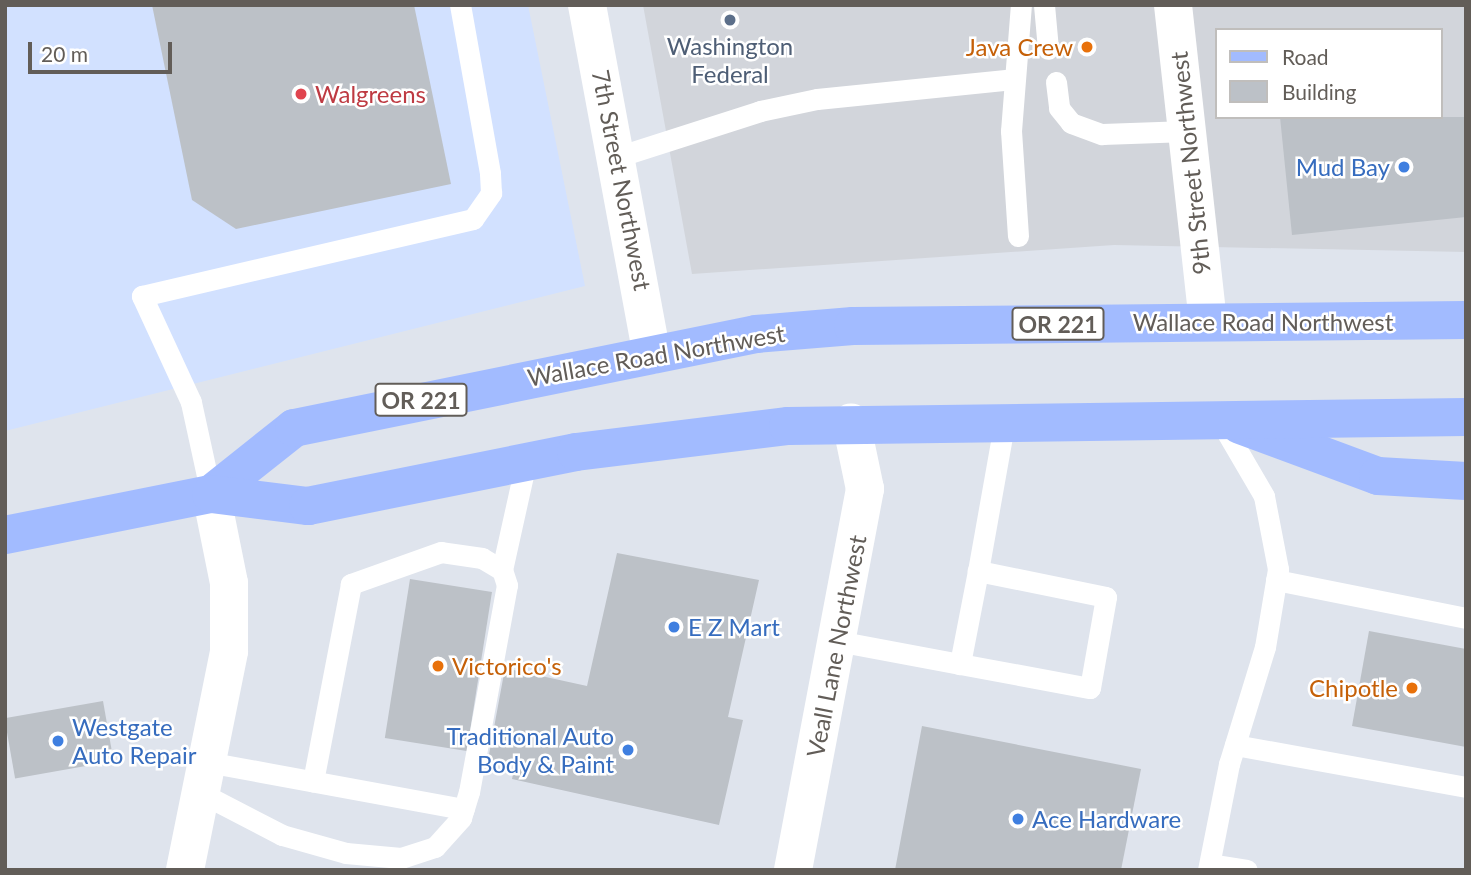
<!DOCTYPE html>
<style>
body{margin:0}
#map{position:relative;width:1471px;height:875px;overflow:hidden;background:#dfe4ed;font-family:Lato,sans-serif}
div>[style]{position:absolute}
.commercial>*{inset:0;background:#d2e1ff}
.industrial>*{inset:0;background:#d2d5db}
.building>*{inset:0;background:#bcc1c7;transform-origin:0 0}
.lane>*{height:21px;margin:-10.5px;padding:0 10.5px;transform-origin:10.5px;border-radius:10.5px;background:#fff}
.street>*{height:38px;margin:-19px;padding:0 19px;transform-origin:19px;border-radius:19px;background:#fff}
.primary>*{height:38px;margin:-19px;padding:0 19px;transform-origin:19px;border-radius:19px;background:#a2bbff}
.dots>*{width:19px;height:19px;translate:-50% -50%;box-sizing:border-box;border:4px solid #fff;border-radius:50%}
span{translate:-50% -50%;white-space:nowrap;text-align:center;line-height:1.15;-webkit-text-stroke:5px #fff;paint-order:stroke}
.shield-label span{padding:2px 5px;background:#fff;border:2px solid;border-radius:5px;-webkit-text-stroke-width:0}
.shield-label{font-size:23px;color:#625d58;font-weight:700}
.service-label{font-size:24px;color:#4e5e75}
.food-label{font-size:24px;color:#c56008}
.right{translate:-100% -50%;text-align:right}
.left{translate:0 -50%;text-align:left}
.health-label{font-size:24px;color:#be3a42}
.street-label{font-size:24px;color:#625d58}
.shop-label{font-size:24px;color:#366cbe}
.frame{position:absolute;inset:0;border:7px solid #625d58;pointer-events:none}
.legend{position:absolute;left:1215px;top:28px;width:228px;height:91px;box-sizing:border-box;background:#fff;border:2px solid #c0bebc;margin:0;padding:9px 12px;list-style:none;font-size:21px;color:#625d58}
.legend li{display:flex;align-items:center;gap:14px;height:35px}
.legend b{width:35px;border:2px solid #c0bebc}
.scale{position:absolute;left:28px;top:42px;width:144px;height:32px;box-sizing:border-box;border:4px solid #625d58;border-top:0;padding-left:9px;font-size:21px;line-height:24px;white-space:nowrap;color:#625d58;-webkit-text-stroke:5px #fff;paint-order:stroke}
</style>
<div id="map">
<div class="commercial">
<i style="clip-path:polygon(5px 5px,528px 5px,585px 286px,5px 431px)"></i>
</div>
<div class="industrial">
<i style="clip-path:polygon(evenodd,643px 5px,1466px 5px,1466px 252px,1114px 245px,692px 274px,643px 5px,1217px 30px,1441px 30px,1441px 117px,1217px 117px,1217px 30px)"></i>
</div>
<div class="building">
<i style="clip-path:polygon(152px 5px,414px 5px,451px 184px,236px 229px,192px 200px)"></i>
<i style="clip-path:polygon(1280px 117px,1466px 117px,1466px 217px,1292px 235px)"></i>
<i style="clip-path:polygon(617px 553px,759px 580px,728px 717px,743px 720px,719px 825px,512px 779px,515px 765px,488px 760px,505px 668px,587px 686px)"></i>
<i style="left:410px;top:579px;width:83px;height:161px;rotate:9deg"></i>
<i style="clip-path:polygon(1369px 631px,1466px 649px,1466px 747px,1352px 726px)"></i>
<i style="left:103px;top:701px;width:61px;height:100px;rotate:80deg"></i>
<i style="clip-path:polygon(922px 726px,1141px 769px,1121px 870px,895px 870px)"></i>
</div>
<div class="lane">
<i style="left:1044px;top:5px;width:44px;rotate:84.8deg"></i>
<i style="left:1056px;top:82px;width:26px;rotate:83deg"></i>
<i style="left:1059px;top:108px;width:19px;rotate:51deg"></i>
<i style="left:1071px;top:123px;width:33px;rotate:20deg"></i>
<i style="left:1102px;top:134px;width:85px;rotate:-2deg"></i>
<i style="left:617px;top:157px;width:150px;rotate:-17.8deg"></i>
<i style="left:760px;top:111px;width:58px;rotate:-11.9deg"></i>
<i style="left:817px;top:99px;width:197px;rotate:-5.8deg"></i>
<i style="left:1018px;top:236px;width:105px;rotate:-93.8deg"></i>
<i style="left:1011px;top:131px;width:126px;rotate:-85.5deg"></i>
<i style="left:211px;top:494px;width:94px;rotate:-102.3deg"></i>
<i style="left:191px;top:402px;width:117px;rotate:-114.8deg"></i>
<i style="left:142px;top:296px;width:340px;rotate:-13.1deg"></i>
<i style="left:473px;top:219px;width:32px;rotate:-55deg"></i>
<i style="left:491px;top:193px;width:20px;rotate:-93deg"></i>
<i style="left:490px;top:173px;width:171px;rotate:-100.1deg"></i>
<i style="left:502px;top:570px;width:111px;rotate:-77.5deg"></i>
<i style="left:978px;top:571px;width:153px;rotate:-79.9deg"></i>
<i style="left:1276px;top:580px;width:194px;rotate:11.3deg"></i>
<i style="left:837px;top:641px;width:125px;rotate:10.6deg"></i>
<i style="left:960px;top:664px;width:132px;rotate:10.5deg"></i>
<i style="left:1090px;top:688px;width:92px;rotate:-80deg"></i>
<i style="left:1106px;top:597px;width:131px;rotate:-168.5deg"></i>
<i style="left:978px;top:571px;width:95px;rotate:101deg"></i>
<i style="left:1235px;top:745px;width:235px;rotate:10.3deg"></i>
<i style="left:207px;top:762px;width:261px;rotate:10.4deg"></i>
<i style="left:201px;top:793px;width:91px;rotate:27.4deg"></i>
<i style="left:282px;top:835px;width:66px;rotate:15.7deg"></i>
<i style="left:346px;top:853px;width:55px;rotate:5.2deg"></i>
<i style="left:401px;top:858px;width:36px;rotate:-18deg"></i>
<i style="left:435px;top:847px;width:39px;rotate:-48deg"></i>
<i style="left:461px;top:818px;width:27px;rotate:-73deg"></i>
<i style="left:469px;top:792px;width:210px;rotate:-79.6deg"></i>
<i style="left:507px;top:585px;width:16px;rotate:-108deg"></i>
<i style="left:502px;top:570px;width:23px;rotate:-149deg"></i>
<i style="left:482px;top:558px;width:41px;rotate:-171.7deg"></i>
<i style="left:441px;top:552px;width:96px;rotate:160.4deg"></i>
<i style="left:351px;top:584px;width:201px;rotate:100.9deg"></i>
<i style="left:1210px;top:864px;width:37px;rotate:9deg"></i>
<i style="left:1208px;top:870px;width:108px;rotate:-78.8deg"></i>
<i style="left:1229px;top:764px;width:122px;rotate:-72.9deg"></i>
<i style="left:1265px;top:647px;width:79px;rotate:-80.5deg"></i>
<i style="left:1278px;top:569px;width:74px;rotate:-100.9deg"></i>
<i style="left:1264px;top:496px;width:89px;rotate:-120.3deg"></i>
</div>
<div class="street">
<i style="left:587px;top:5px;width:356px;rotate:79.5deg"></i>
<i style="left:1173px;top:5px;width:319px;rotate:83.7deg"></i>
<i style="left:185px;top:870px;width:223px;rotate:-78.6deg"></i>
<i style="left:229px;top:651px;width:68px;rotate:-90deg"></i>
<i style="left:229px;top:583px;width:91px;rotate:-101.4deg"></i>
<i style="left:793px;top:870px;width:388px;rotate:-79.3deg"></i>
<i style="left:865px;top:489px;width:68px;rotate:-101.8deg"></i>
</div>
<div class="primary">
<i style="left:1240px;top:425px;width:147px;rotate:20.3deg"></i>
<i style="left:1378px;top:476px;width:88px;rotate:3.3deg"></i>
<i style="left:211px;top:494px;width:106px;rotate:-38.5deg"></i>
<i style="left:294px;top:428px;width:471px;rotate:-11.5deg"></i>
<i style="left:756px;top:334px;width:97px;rotate:-4.7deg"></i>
<i style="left:853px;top:326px;width:613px;rotate:-0.56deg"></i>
<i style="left:5px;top:535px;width:210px;rotate:-11.3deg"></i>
<i style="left:211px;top:494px;width:98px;rotate:7.1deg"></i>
<i style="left:308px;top:506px;width:273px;rotate:-11.4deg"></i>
<i style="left:576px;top:452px;width:214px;rotate:-7deg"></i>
<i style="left:788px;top:426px;width:678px;rotate:-0.76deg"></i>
</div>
<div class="dots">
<i style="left:730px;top:20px;background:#5c6f8a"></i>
<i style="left:1087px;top:47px;background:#e8710a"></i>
<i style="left:301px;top:94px;background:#e0444e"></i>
<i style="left:1404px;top:167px;background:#3f7fe0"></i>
<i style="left:674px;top:627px;background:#3f7fe0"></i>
<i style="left:438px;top:666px;background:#e8710a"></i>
<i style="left:1412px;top:688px;background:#e8710a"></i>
<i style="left:58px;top:741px;background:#3f7fe0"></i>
<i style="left:628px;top:750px;background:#3f7fe0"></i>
<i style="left:1018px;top:819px;background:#3f7fe0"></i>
</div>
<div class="shield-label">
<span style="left:1058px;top:324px">OR 221</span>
<span style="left:421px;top:400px">OR 221</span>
</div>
<div class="service-label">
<span style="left:730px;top:60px">Washington<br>Federal</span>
</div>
<div class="food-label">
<span class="right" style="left:1073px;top:47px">Java Crew</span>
<span class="left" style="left:452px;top:666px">Victorico's</span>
<span class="right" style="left:1398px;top:688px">Chipotle</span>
</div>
<div class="health-label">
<span class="left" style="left:315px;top:94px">Walgreens</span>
</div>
<div class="street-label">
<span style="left:1190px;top:163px;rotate:-96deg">9th Street Northwest</span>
<span style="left:622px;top:180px;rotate:79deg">7th Street Northwest</span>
<span style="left:1263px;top:322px">Wallace Road Northwest</span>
<span style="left:656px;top:355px;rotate:-10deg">Wallace Road Northwest</span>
<span style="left:836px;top:646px;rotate:-79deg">Veall Lane Northwest</span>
</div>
<div class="shop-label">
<span class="right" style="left:1390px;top:167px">Mud Bay</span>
<span class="left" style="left:688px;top:627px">E Z Mart</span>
<span class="left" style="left:72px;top:741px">Westgate<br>Auto Repair</span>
<span class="right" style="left:614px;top:750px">Traditional Auto<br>Body &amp; Paint</span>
<span class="left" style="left:1032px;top:819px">Ace Hardware</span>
</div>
<div class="frame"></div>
<ul class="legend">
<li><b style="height:9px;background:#a2bbff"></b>Road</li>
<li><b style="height:19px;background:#bcc1c7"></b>Building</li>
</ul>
<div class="scale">20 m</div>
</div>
